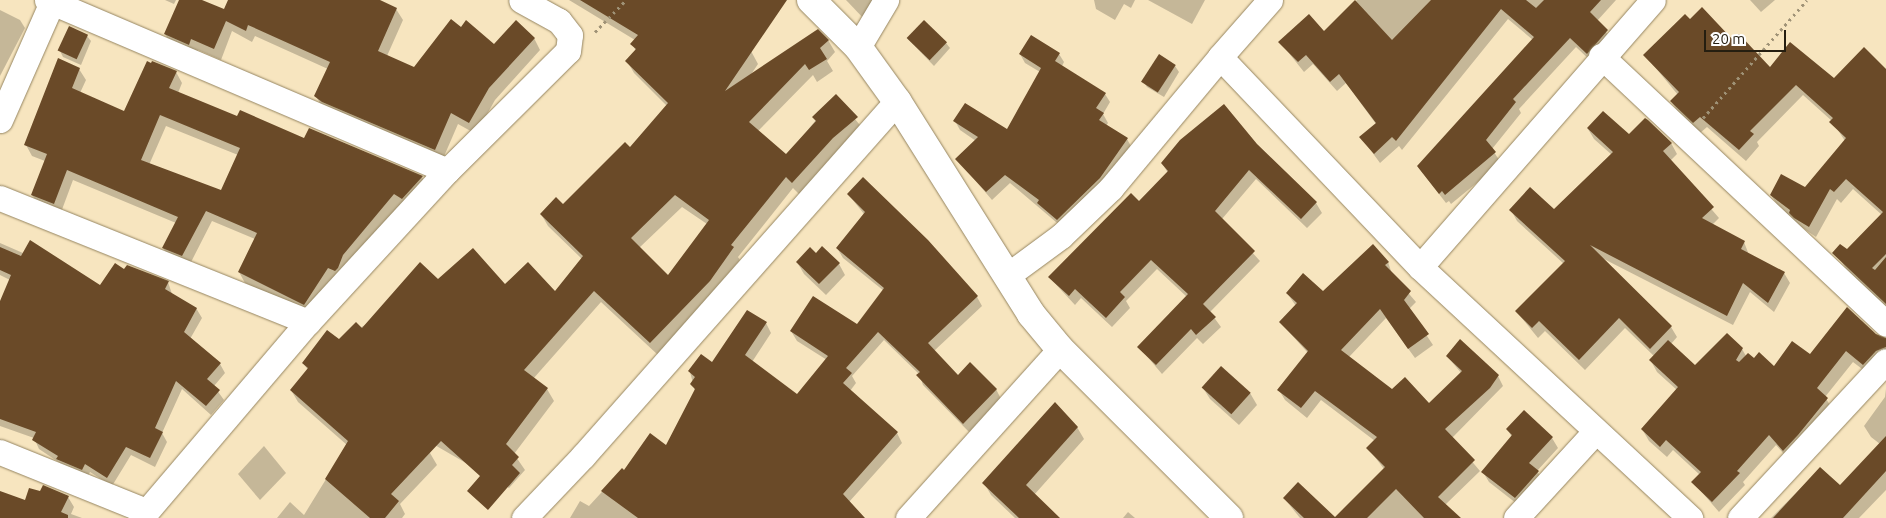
<!DOCTYPE html>
<style>
body{margin:0}
#map{position:relative;width:1886px;height:518px;overflow:hidden;background:#f7e5bf;font-family:Ubuntu,sans-serif}
div>[style]{position:absolute}
.shadow>*{inset:0;background:#0003}
.building>*{inset:0;background:#6a4a28;transform-origin:0 0}
.path>*{height:3px;margin-top:-1.5px;transform-origin:0;background:repeating-linear-gradient(90deg,#9f9276 0 2.5px,transparent 0 6.5px)}
.roads{filter:drop-shadow(0 0 1px #958561) drop-shadow(0 0 1px #958561)}
.minor>*{height:25px;margin:-12.5px;padding:0 12.5px;transform-origin:12.5px;border-radius:12.5px;background:#fff}
.tertiary>*{height:28px;margin:-14px;padding:0 14px;transform-origin:14px;border-radius:14px;background:#fff}
span{translate:-50% -50%;white-space:nowrap;text-align:center;line-height:1.15;-webkit-text-stroke:5px #fff;paint-order:stroke}
.scale{position:absolute;left:1704px;top:30px;width:82px;height:22px;box-sizing:border-box;border:2px solid #251e10;border-top:0;padding-left:6px;font-size:15px;line-height:18px;white-space:nowrap;color:#251e10;-webkit-text-stroke:4px #fff;paint-order:stroke}
</style>
<div id="map">
<div class="shadow">
<i style="clip-path:polygon(165px 0,176px 0,174px 4px)"></i>
<i style="clip-path:polygon(180px 0,199px 0,224px 11px,230px 0,377px 0,396px 9px,403px 20px,387px 56px,415px 69px,461px 28px,494px 46px,534px 38px,540px 50px,495px 100px,476px 134px,458px 124px,442px 161px,322px 107px,316px 96px,328px 69px,255px 36px,252px 42px,232px 31px,221px 60px,198px 50px,195px 56px,172px 46px,165px 34px)"></i>
<i style="clip-path:polygon(evenodd,569px 0,680px 0,751px 51px,758px 64px,750px 76px,828px 40px,835px 52px,827px 61px,833px 71px,817px 82px,813px 75px,758px 131px,786px 156px,836px 96px,864px 130px,799px 194px,793px 188px,738px 257px,740px 260px,658px 355px,601px 302px,533px 379px,547px 389px,554px 401px,514px 454px,525px 470px,509px 488px,433px 444px,430px 453px,437px 465px,400px 504px,405px 514px,402px 518px,277px 518px,290px 502px,304px 515px,347px 445px,298px 402px,291px 390px,308px 370px,303px 363px,438px 280px,555px 293px,582px 259px,548px 226px,541px 214px,563px 206px,631px 149px,667px 106px,634px 73px,627px 61px,636px 51px,632px 44px,635px 40px,569px 0,682px 207px,707px 224px,669px 277px,639px 248px,682px 207px)"></i>
<i style="clip-path:polygon(846px 0,883px 0,865px 20px)"></i>
<i style="clip-path:polygon(1094px 0,1135px 0,1131px 8px,1124px 4px,1115px 20px,1096px 9px)"></i>
<i style="clip-path:polygon(1148px 0,1205px 0,1192px 24px)"></i>
<i style="clip-path:polygon(1357px 0,1616px 0,1597px 21px,1613px 41px,1593px 63px,1576px 47px,1519px 109px,1521px 113px,1492px 149px,1501px 163px,1451px 204px,1449px 201px,1446px 203px,1418px 167px,1533px 40px,1508px 19px,1402px 150px,1399px 146px,1380px 163px,1361px 137px,1376px 124px,1346px 83px,1337px 91px,1313px 64px,1304px 72px,1280px 42px,1324px 33px)"></i>
<i style="clip-path:polygon(1750px 0,1775px 0,1761px 12px)"></i>
<i style="clip-path:polygon(0 10px,20px 20px,25px 28px,0 76px)"></i>
<i style="clip-path:polygon(1689px 21px,1733px 42px,1770px 69px,1834px 80px,1886px 70px,1886px 308px,1849px 274px,1842px 262px,1882px 215px,1853px 189px,1841px 203px,1837px 199px,1816px 237px,1797px 224px,1778px 206px,1771px 195px,1805px 188px,1845px 141px,1832px 121px,1803px 95px,1757px 142px,1759px 146px,1746px 161px,1707px 127px,1700px 133px,1678px 112px,1671px 101px,1678px 95px,1645px 55px)"></i>
<i style="clip-path:polygon(87px 36px,91px 41px,81px 65px,63px 57px,60px 51px)"></i>
<i style="clip-path:polygon(908px 39px,946px 43px,950px 48px,934px 66px)"></i>
<i style="clip-path:polygon(1020px 54px,1059px 54px,1064px 62px,1062px 66px,1105px 94px,1110px 102px,1103px 114px,1108px 123px,1106px 126px,1127px 139px,1132px 148px,1063px 228px,1010px 183px,992px 200px,957px 159px,976px 141px,960px 130px,955px 121px,1008px 130px,1040px 72px,1025px 63px)"></i>
<i style="clip-path:polygon(1175px 66px,1179px 72px,1164px 97px,1147px 87px,1144px 82px)"></i>
<i style="clip-path:polygon(evenodd,79px 69px,86px 80px,80px 93px,125px 113px,176px 72px,182px 83px,178px 93px,238px 118px,422px 177px,428px 188px,311px 315px,245px 283px,239px 272px,255px 239px,212px 221px,189px 266px,170px 259px,163px 248px,176px 223px,73px 180px,60px 215px,39px 206px,32px 195px,45px 161px,32px 156px,26px 145px,79px 69px,166px 126px,238px 155px,222px 192px,149px 165px,166px 126px)"></i>
<i style="clip-path:polygon(1588px 129px,1671px 143px,1677px 154px,1670px 161px,1719px 218px,1712px 225px,1744px 242px,1749px 255px,1784px 273px,1790px 283px,1774px 312px,1750px 292px,1733px 325px,1602px 258px,1671px 327px,1677px 337px,1671px 344px,1695px 367px,1742px 349px,1746px 356px,1774px 368px,1876px 336px,1886px 339px,1886px 360px,1870px 375px,1853px 362px,1825px 397px,1833px 410px,1790px 461px,1776px 445px,1743px 482px,1745px 485px,1719px 512px,1693px 482px,1700px 475px,1673px 450px,1667px 457px,1649px 441px,1642px 429px,1677px 390px,1657px 372px,1651px 361px,1655px 357px,1625px 328px,1585px 370px,1545px 331px,1538px 338px,1516px 311px,1564px 264px,1517px 221px,1511px 210px,1554px 210px,1612px 155px,1594px 139px)"></i>
<i style="clip-path:polygon(1256px 145px,1316px 203px,1322px 213px,1307px 228px,1256px 179px,1222px 219px,1260px 261px,1210px 312px,1221px 327px,1203px 344px,1197px 338px,1162px 374px,1139px 347px,1187px 297px,1157px 269px,1126px 301px,1130px 308px,1112px 327px,1081px 298px,1075px 305px,1049px 277px,1139px 203px,1168px 173px,1162px 163px)"></i>
<i style="clip-path:polygon(848px 194px,977px 297px,982px 306px,934px 351px,958px 377px,996px 389px,1001px 399px,969px 432px,923px 385px,919px 374px,884px 340px,852px 376px,856px 383px,850px 391px,897px 433px,902px 443px,849px 502px,864px 518px,570px 518px,580px 501px,589px 506px,622px 470px,625px 472px,667px 447px,695px 391px,690px 372px,712px 364px,766px 323px,771px 333px,752px 362px,797px 396px,827px 360px,797px 341px,791px 331px,857px 325px,884px 291px,843px 258px,837px 248px,864px 214px)"></i>
<i style="clip-path:polygon(0 243px,101px 287px,125px 271px,168px 282px,172px 294px,196px 308px,202px 318px,190px 339px,220px 364px,225px 373px,214px 386px,224px 400px,211px 415px,182px 389px,162px 433px,167px 442px,155px 467px,131px 455px,112px 486px,90px 472px,87px 478px,63px 469px,60px 463px,39px 449px,34px 438px,0 426px,0 305px,10px 280px,0 275px)"></i>
<i style="clip-path:polygon(816px 254px,839px 264px,845px 275px,826px 295px,804px 274px,797px 262px)"></i>
<i style="clip-path:polygon(1388px 262px,1392px 274px,1416px 302px,1409px 309px,1433px 345px,1415px 358px,1386px 318px,1349px 357px,1392px 391px,1429px 405px,1462px 374px,1447px 356px,1498px 376px,1503px 386px,1452px 438px,1480px 471px,1445px 505px,1459px 518px,1336px 518px,1384px 469px,1368px 448px,1375px 441px,1321px 400px,1307px 418px,1285px 400px,1279px 390px,1308px 353px,1280px 322px,1296px 306px,1287px 293px,1323px 292px)"></i>
<i style="clip-path:polygon(1203px 388px,1250px 393px,1257px 405px,1239px 425px,1210px 399px)"></i>
<i style="clip-path:polygon(1886px 389px,1886px 490px,1859px 518px,1771px 518px,1820px 469px,1840px 487px,1880px 444px,1871px 437px,1864px 426px,1885px 397px)"></i>
<i style="clip-path:polygon(1077px 427px,1084px 439px,1034px 495px,1058px 518px,1015px 518px,991px 495px,984px 483px)"></i>
<i style="clip-path:polygon(1507px 429px,1552px 438px,1558px 448px,1537px 471px,1544px 482px,1521px 507px,1489px 482px,1483px 472px,1512px 437px)"></i>
<i style="clip-path:polygon(264px 446px,286px 473px,260px 500px,238px 474px)"></i>
<i style="clip-path:polygon(0 492px,26px 501px,41px 493px,68px 497px,74px 507px,71px 514px,82px 518px,0 518px)"></i>
<i style="clip-path:polygon(1284px 498px,1334px 518px,1300px 518px)"></i>
<i style="clip-path:polygon(1128px 512px,1135px 518px,1123px 518px)"></i>
</div>
<div class="building">
<i style="clip-path:polygon(179px 0,202px 0,224px 9px,228px 0,380px 0,397px 8px,378px 51px,414px 67px,451px 19px,461px 27px,466px 20px,494px 44px,516px 20px,535px 38px,489px 88px,469px 123px,451px 113px,435px 150px,322px 102px,314px 96px,330px 62px,248px 25px,246px 31px,226px 21px,214px 49px,191px 39px,189px 45px,164px 34px)"></i>
<i style="clip-path:polygon(evenodd,580px 0,787px 0,725px 91px,818px 29px,829px 40px,820px 48px,827px 59px,809px 70px,805px 64px,749px 122px,786px 154px,816px 121px,812px 117px,836px 94px,858px 117px,833px 138px,792px 183px,786px 177px,731px 245px,734px 247px,710px 281px,650px 343px,594px 291px,524px 370px,548px 388px,506px 444px,519px 457px,512px 465px,520px 473px,488px 510px,467px 491px,480px 476px,441px 441px,391px 494px,399px 501px,385px 518px,370px 518px,325px 479px,348px 441px,290px 390px,308px 368px,302px 363px,327px 330px,339px 339px,356px 322px,362px 328px,420px 262px,438px 279px,473px 248px,505px 284px,528px 262px,555px 291px,583px 256px,540px 214px,556px 197px,563px 204px,625px 142px,630px 147px,668px 103px,625px 61px,636px 49px,630px 44px,638px 35px,580px 0,675px 195px,709px 220px,668px 275px,631px 238px,675px 195px)"></i>
<i style="clip-path:polygon(1355px 0,1392px 40px,1431px 0,1526px 0,1536px 8px,1544px 0,1601px 0,1590px 12px,1608px 30px,1587px 54px,1570px 38px,1513px 99px,1516px 102px,1486px 140px,1496px 152px,1445px 195px,1442px 191px,1439px 194px,1417px 166px,1534px 37px,1501px 9px,1396px 141px,1392px 137px,1374px 154px,1359px 137px,1376px 123px,1339px 74px,1330px 82px,1306px 55px,1298px 62px,1278px 42px,1309px 14px,1324px 31px)"></i>
<i style="clip-path:polygon(1702px 7px,1733px 40px,1739px 34px,1770px 67px,1790px 42px,1834px 78px,1864px 47px,1886px 69px,1886px 254px,1872px 268px,1875px 270px,1886px 257px,1886px 304px,1832px 253px,1840px 244px,1847px 249px,1883px 212px,1846px 179px,1834px 192px,1830px 189px,1809px 227px,1794px 218px,1789px 213px,1790px 210px,1770px 195px,1781px 174px,1805px 187px,1846px 138px,1829px 122px,1833px 118px,1796px 85px,1750px 131px,1754px 134px,1739px 150px,1700px 117px,1693px 123px,1670px 101px,1679px 92px,1643px 55px,1685px 14px,1690px 19px)"></i>
<i style="left:924px;top:20px;width:32px;height:25px;rotate:44deg"></i>
<i style="left:69px;top:26px;width:21px;height:27px;rotate:25deg"></i>
<i style="clip-path:polygon(1031px 35px,1060px 53px,1055px 61px,1106px 93px,1096px 108px,1104px 113px,1099px 120px,1128px 138px,1100px 178px,1057px 220px,1037px 203px,1039px 200px,1005px 175px,986px 192px,955px 159px,978px 137px,953px 121px,965px 103px,1007px 129px,1041px 68px,1019px 54px)"></i>
<i style="left:1159px;top:54px;width:20px;height:33px;rotate:33deg"></i>
<i style="clip-path:polygon(evenodd,58px 58px,80px 68px,72px 88px,124px 111px,147px 61px,151px 63px,152px 61px,177px 71px,169px 88px,237px 116px,240px 110px,304px 138px,309px 128px,423px 176px,402px 199px,394px 194px,343px 255px,338px 268px,335px 271px,328px 268px,304px 305px,238px 272px,257px 233px,206px 211px,182px 256px,162px 248px,178px 217px,67px 170px,54px 204px,31px 195px,47px 154px,24px 145px,58px 58px,160px 115px,240px 148px,221px 190px,141px 160px,160px 115px)"></i>
<i style="clip-path:polygon(1224px 104px,1257px 144px,1317px 202px,1301px 219px,1249px 170px,1215px 211px,1255px 251px,1203px 304px,1216px 317px,1196px 335px,1191px 329px,1156px 365px,1137px 347px,1188px 294px,1151px 260px,1120px 292px,1125px 297px,1106px 318px,1075px 289px,1069px 296px,1048px 277px,1131px 193px,1139px 201px,1168px 171px,1161px 163px,1180px 140px)"></i>
<i style="clip-path:polygon(1603px 111px,1629px 134px,1645px 118px,1648px 120px,1672px 143px,1663px 151px,1714px 207px,1702px 218px,1745px 241px,1741px 249px,1785px 272px,1768px 303px,1743px 283px,1727px 316px,1590px 245px,1672px 326px,1650px 349px,1619px 318px,1579px 360px,1539px 321px,1532px 328px,1515px 311px,1565px 261px,1509px 210px,1530px 187px,1554px 209px,1613px 152px,1587px 128px)"></i>
<i style="clip-path:polygon(863px 177px,928px 240px,978px 296px,928px 343px,958px 375px,970px 362px,997px 389px,963px 424px,916px 375px,920px 372px,878px 332px,846px 368px,852px 373px,843px 383px,898px 432px,843px 494px,865px 518px,638px 518px,601px 491px,622px 468px,624px 470px,650px 433px,666px 445px,695px 389px,690px 384px,695px 377px,688px 371px,701px 354px,712px 362px,747px 310px,767px 322px,745px 355px,797px 394px,828px 356px,790px 331px,813px 296px,857px 324px,884px 288px,836px 248px,865px 212px,847px 194px)"></i>
<i style="clip-path:polygon(30px 240px,100px 285px,115px 263px,124px 269px,127px 265px,169px 281px,165px 289px,197px 308px,184px 332px,221px 363px,207px 379px,220px 390px,206px 406px,176px 381px,155px 428px,163px 432px,150px 458px,126px 447px,107px 478px,85px 464px,82px 470px,56px 459px,58px 456px,32px 440px,36px 432px,0 419px,0 301px,11px 275px,0 270px,0 247px,21px 256px)"></i>
<i style="clip-path:polygon(1373px 244px,1389px 262px,1385px 265px,1411px 291px,1404px 300px,1429px 334px,1408px 349px,1380px 309px,1341px 350px,1392px 389px,1405px 377px,1429px 403px,1462px 371px,1446px 356px,1460px 339px,1499px 375px,1490px 388px,1445px 429px,1475px 460px,1438px 497px,1461px 518px,1424px 518px,1396px 489px,1367px 518px,1304px 518px,1283px 498px,1298px 482px,1335px 517px,1385px 467px,1366px 448px,1377px 437px,1315px 391px,1301px 408px,1277px 390px,1308px 351px,1279px 322px,1297px 303px,1286px 293px,1303px 273px,1323px 291px)"></i>
<i style="clip-path:polygon(822px 246px,840px 263px,819px 284px,796px 262px,810px 247px,816px 253px)"></i>
<i style="clip-path:polygon(1847px 307px,1876px 334px,1886px 338px,1886px 347px,1876px 351px,1863px 365px,1846px 351px,1817px 388px,1828px 398px,1798px 435px,1783px 451px,1769px 435px,1737px 471px,1740px 473px,1712px 502px,1691px 482px,1701px 472px,1666px 440px,1660px 447px,1641px 429px,1678px 387px,1649px 360px,1668px 340px,1695px 365px,1727px 333px,1743px 348px,1736px 360px,1739px 362px,1748px 353px,1754px 358px,1759px 352px,1774px 366px,1792px 341px,1810px 354px)"></i>
<i style="left:1221px;top:366px;width:40px;height:29px;rotate:42deg"></i>
<i style="clip-path:polygon(1055px 402px,1078px 427px,1026px 485px,1060px 518px,1019px 518px,982px 483px)"></i>
<i style="clip-path:polygon(1524px 410px,1553px 437px,1529px 463px,1539px 471px,1515px 498px,1481px 472px,1512px 435px,1506px 429px)"></i>
<i style="clip-path:polygon(1886px 436px,1886px 471px,1843px 518px,1773px 518px,1820px 467px,1840px 485px)"></i>
<i style="clip-path:polygon(43px 485px,69px 496px,61px 512px,68px 515px,68px 518px,0 518px,0 491px,25px 500px,29px 488px,40px 491px)"></i>
</div>
<div class="path">
<i style="left:595px;top:32px;width:45px;rotate:-45.9deg"></i>
<i style="left:1703px;top:118px;width:157px;rotate:-48.6deg"></i>
</div>
<div class="roads">
<div class="minor">
<i style="left:47px;top:0;width:435px;rotate:23.1deg"></i>
<i style="left:1270px;top:0;width:76px;rotate:131.3deg"></i>
<i style="left:1220px;top:57px;width:290px;rotate:46.4deg"></i>
<i style="left:1420px;top:267px;width:369px;rotate:42.9deg"></i>
<i style="left:858px;top:47px;width:55px;rotate:-59.2deg"></i>
<i style="left:1601px;top:56px;width:391px;rotate:43.2deg"></i>
<i style="left:0;top:120px;width:131px;rotate:-66.2deg"></i>
<i style="left:0;top:198px;width:332px;rotate:21.9deg"></i>
<i style="left:1420px;top:267px;width:354px;rotate:-48.9deg"></i>
<i style="left:1008px;top:275px;width:66px;rotate:-36.3deg"></i>
<i style="left:1061px;top:236px;width:69px;rotate:-43.8deg"></i>
<i style="left:1111px;top:188px;width:170px;rotate:-50.2deg"></i>
<i style="left:0;top:452px;width:157px;rotate:22deg"></i>
<i style="left:141px;top:518px;width:257px;rotate:-49.6deg"></i>
<i style="left:308px;top:322px;width:205px;rotate:-47.4deg"></i>
<i style="left:447px;top:171px;width:170px;rotate:-44.8deg"></i>
<i style="left:568px;top:51px;width:16px;rotate:-83deg"></i>
<i style="left:570px;top:35px;width:18px;rotate:-128deg"></i>
<i style="left:559px;top:21px;width:43px;rotate:-151.1deg"></i>
<i style="left:524px;top:518px;width:86px;rotate:-46.4deg"></i>
<i style="left:583px;top:456px;width:474px;rotate:-48.5deg"></i>
<i style="left:908px;top:518px;width:227px;rotate:-48deg"></i>
<i style="left:1516px;top:518px;width:115px;rotate:-47.5deg"></i>
<i style="left:1740px;top:518px;width:214px;rotate:-47.1deg"></i>
</div>
<div class="tertiary">
<i style="left:811px;top:0;width:66px;rotate:45deg"></i>
<i style="left:858px;top:47px;width:67px;rotate:54.2deg"></i>
<i style="left:897px;top:101px;width:252px;rotate:57.8deg"></i>
<i style="left:1031px;top:314px;width:45px;rotate:50.4deg"></i>
<i style="left:1060px;top:349px;width:239px;rotate:45deg"></i>
</div>
</div>
<div class="scale">20 m</div>
</div>
